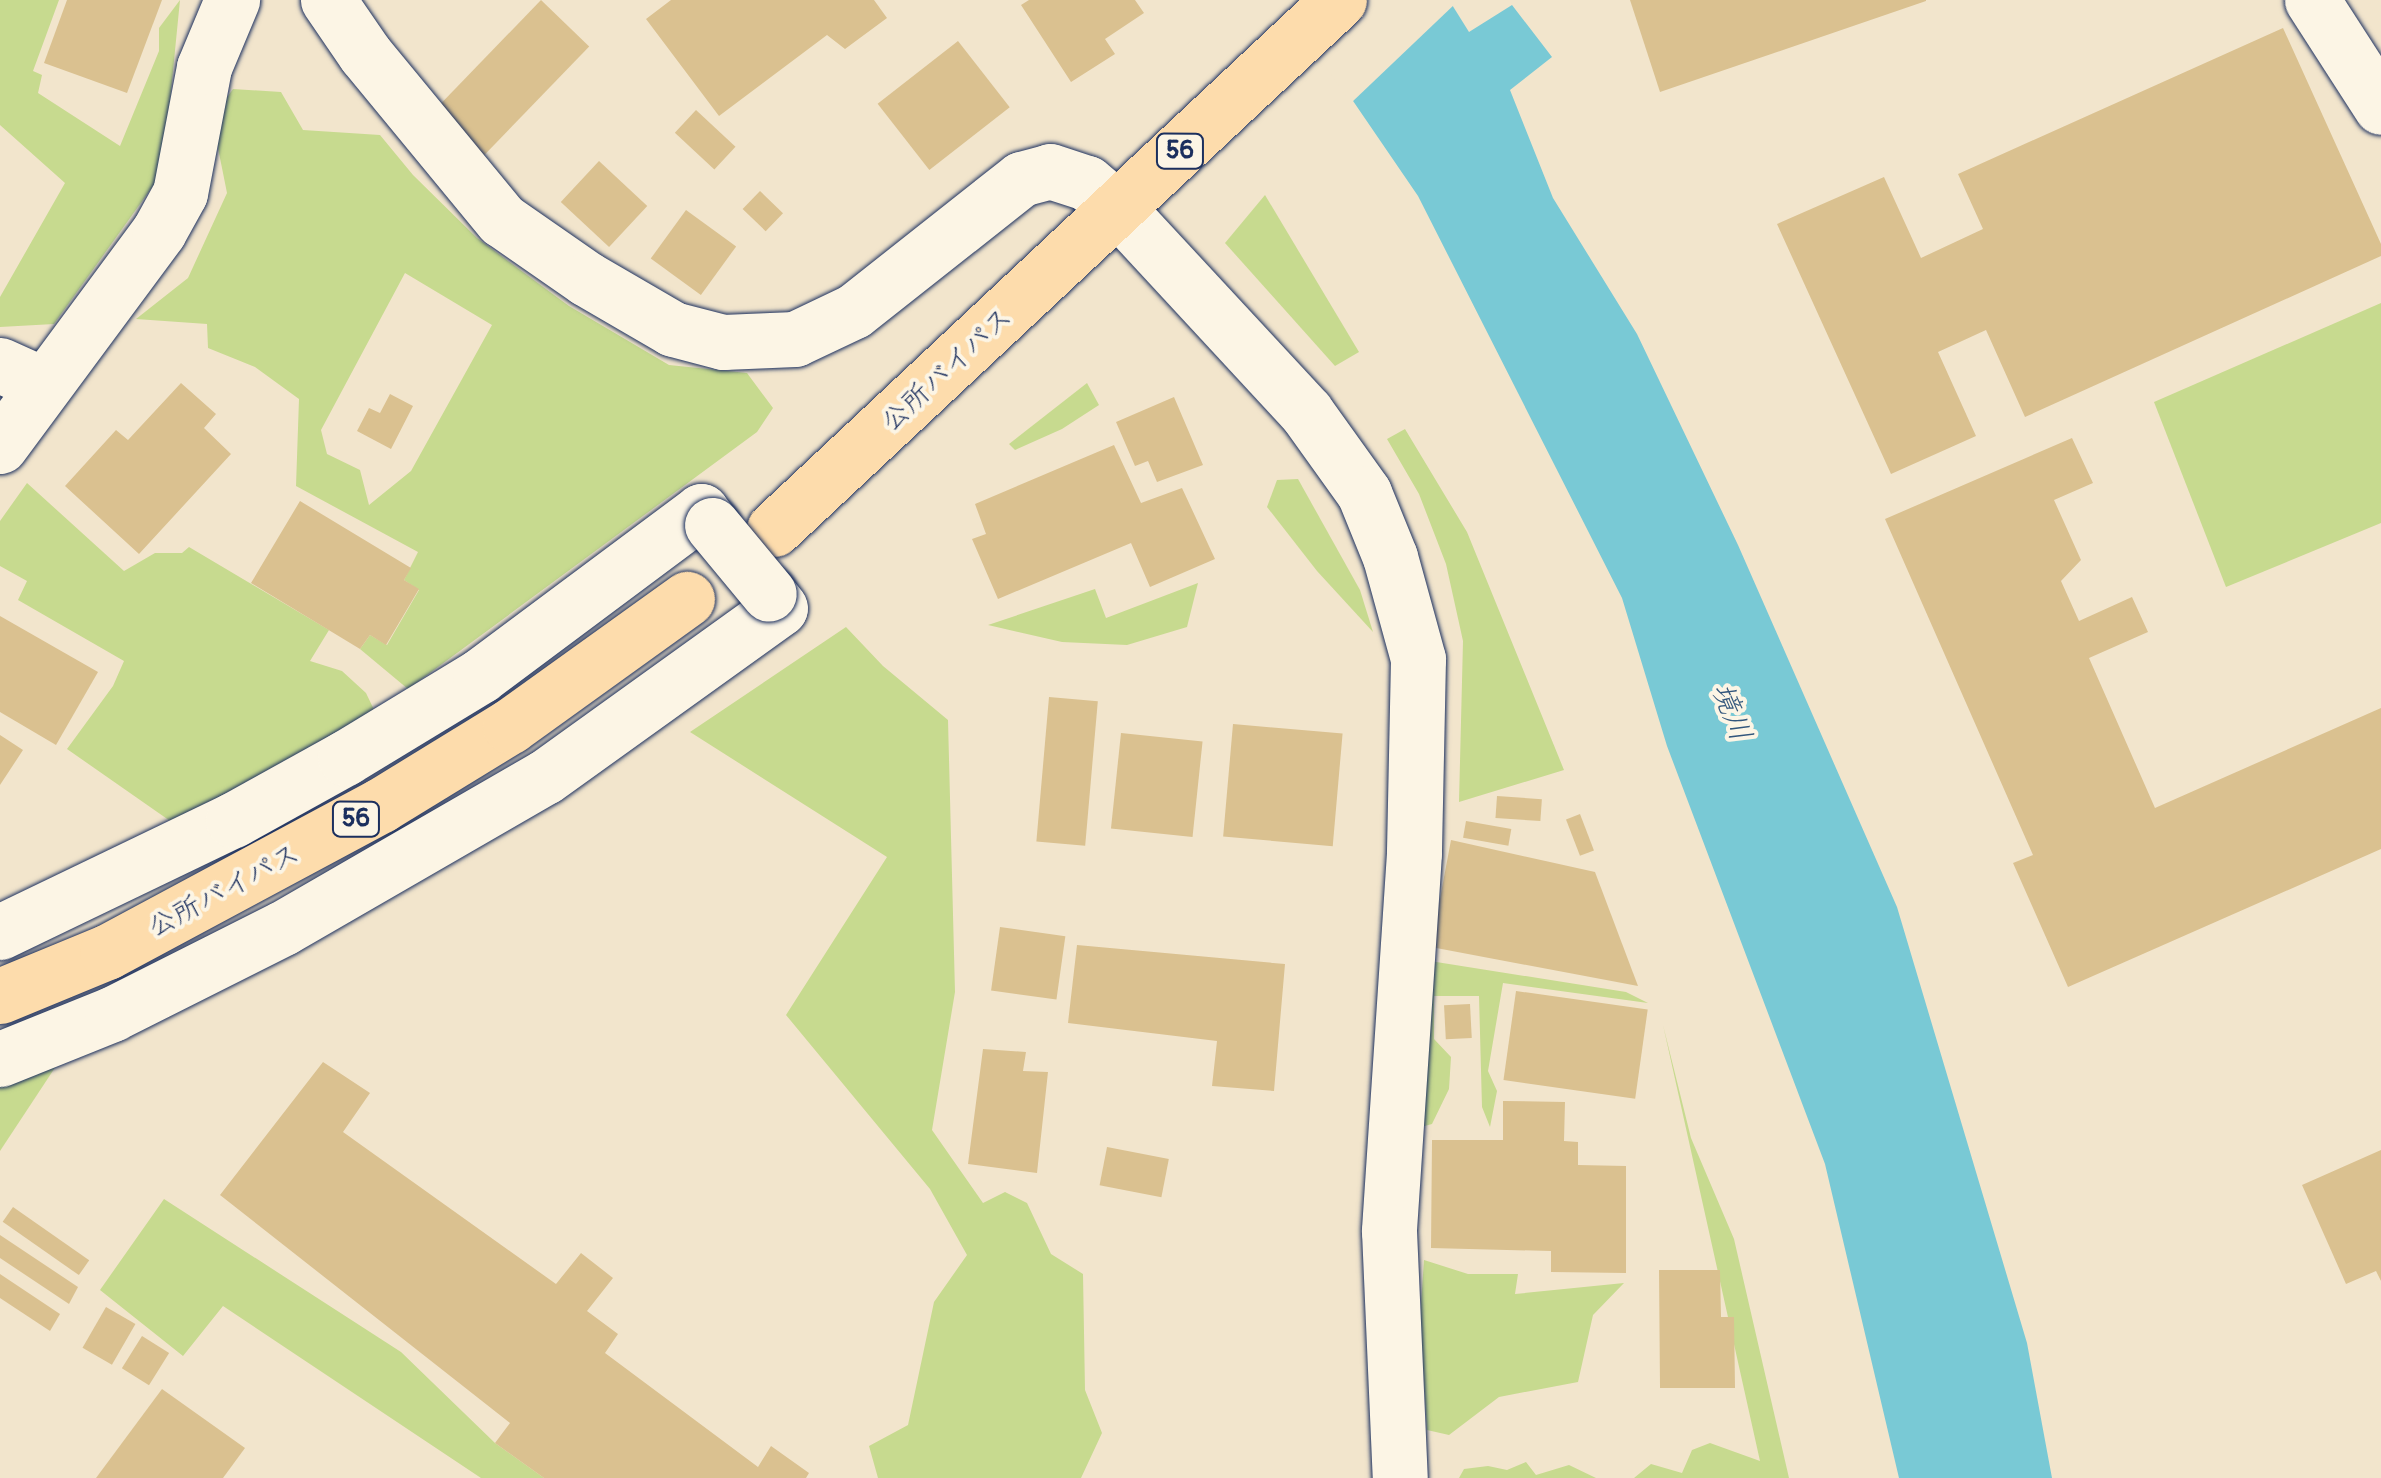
<!DOCTYPE html>
<meta charset="utf-8">
<style>
body{margin:0}
#map{position:relative;width:2381px;height:1478px;overflow:hidden;background:#f2e5cc;font-family:Pangolin,"Klee One",sans-serif}
div>[style]{position:absolute}
.green>*{inset:0;background:#c7da8f}
.water>*{inset:0;background:#79c9d5}
.pier>*{inset:0;background:#f2e5cc}
.building>*{inset:0;background:#dac190;transform-origin:0 0}
.roads{filter:drop-shadow(0 0 2px #1b2f5e) drop-shadow(0 0 2px #1b2f5e)}
.minor>*{height:55px;margin:-27.5px;padding:0 27.5px;transform-origin:27.5px;border-radius:27.5px;background:#fcf5e5}
.major>*{height:55px;margin:-27.5px;padding:0 27.5px;transform-origin:27.5px;border-radius:27.5px;background:#fddcac}
.bridges{filter:drop-shadow(0 0 2px #1b2f5e) drop-shadow(0 0 2px #1b2f5e)}
.minor-bridge>*{height:55px;margin:-27.5px;padding:0 27.5px;transform-origin:27.5px;border-radius:27.5px;background:#fcf5e5}
span{translate:-50% -50%;white-space:nowrap;text-align:center;line-height:1.15;-webkit-text-stroke:8px #fcf5e5;paint-order:stroke}
.shield-label span{padding:2px 8px;background:#fcf5e5;border:2px solid;border-radius:8px;-webkit-text-stroke-width:0}
.shield-label{font-size:25px;color:#1b2f5e;font-weight:700}
.street-label{font-size:28px;color:#1b2f5e}
.water-label{font-size:30px;color:#32567c;font-style:italic}
</style>
<div id="map">
<div class="green">
<i style="clip-path:polygon(0 0,59px 0,33px 71px,42px 75px,38px 93px,120px 146px,159px 51px,159px 28px,180px 0,163px 172px,54px 324px,0 327px,0 297px,65px 183px,0 125px)"></i>
<i style="clip-path:polygon(evenodd,233px 89px,281px 92px,303px 130px,380px 135px,413px 175px,477px 238px,569px 306px,669px 365px,747px 373px,773px 408px,757px 432px,408px 689px,360px 649px,370px 635px,387px 645px,419px 590px,404px 580px,418px 552px,296px 486px,299px 399px,255px 367px,208px 348px,207px 324px,136px 319px,188px 278px,227px 193px,215px 133px,218px 110px,233px 89px,405px 273px,492px 325px,411px 471px,369px 505px,360px 470px,327px 454px,321px 430px,405px 273px)"></i>
<i style="clip-path:polygon(1265px 195px,1359px 352px,1335px 366px,1225px 243px)"></i>
<i style="clip-path:polygon(2381px 303px,2381px 523px,2226px 587px,2154px 402px)"></i>
<i style="clip-path:polygon(1087px 383px,1099px 405px,1062px 429px,1015px 450px,1009px 444px)"></i>
<i style="clip-path:polygon(1405px 429px,1467px 532px,1564px 770px,1459px 802px,1463px 641px,1446px 564px,1419px 494px,1387px 439px)"></i>
<i style="clip-path:polygon(1298px 479px,1360px 590px,1373px 632px,1317px 571px,1267px 507px,1277px 480px)"></i>
<i style="clip-path:polygon(27px 483px,124px 571px,155px 553px,182px 553px,189px 547px,329px 630px,310px 661px,342px 671px,366px 693px,377px 716px,173px 823px,67px 749px,113px 686px,124px 661px,18px 600px,27px 581px,0 566px,0 521px)"></i>
<i style="clip-path:polygon(1198px 583px,1187px 627px,1127px 645px,1062px 642px,988px 625px,1095px 589px,1106px 618px)"></i>
<i style="clip-path:polygon(846px 627px,883px 666px,948px 720px,955px 992px,932px 1130px,983px 1203px,1005px 1192px,1027px 1203px,1051px 1254px,1083px 1274px,1085px 1390px,1102px 1433px,1081px 1478px,878px 1478px,869px 1446px,908px 1425px,934px 1302px,967px 1255px,930px 1189px,786px 1015px,887px 857px,690px 732px)"></i>
<i style="clip-path:polygon(1430px 961px,1626px 992px,1648px 1003px,1503px 983px,1488px 1071px,1497px 1091px,1490px 1127px,1482px 1107px,1479px 996px,1434px 996px,1434px 1039px,1451px 1057px,1449px 1089px,1432px 1124px,1421px 1127px)"></i>
<i style="clip-path:polygon(1663px 1025px,1691px 1138px,1734px 1239px,1789px 1478px,1634px 1478px,1651px 1464px,1682px 1473px,1692px 1450px,1710px 1443px,1760px 1461px)"></i>
<i style="clip-path:polygon(64px 1054px,0 1151px,0 1078px)"></i>
<i style="clip-path:polygon(164px 1199px,401px 1352px,495px 1443px,544px 1478px,481px 1478px,223px 1306px,183px 1356px,100px 1290px)"></i>
<i style="clip-path:polygon(1424px 1260px,1468px 1274px,1518px 1274px,1515px 1294px,1624px 1283px,1593px 1315px,1578px 1382px,1499px 1397px,1449px 1435px,1427px 1430px,1420px 1319px)"></i>
<i style="clip-path:polygon(1526px 1462px,1536px 1475px,1569px 1465px,1596px 1478px,1459px 1478px,1464px 1469px,1488px 1466px,1507px 1470px)"></i>
</div>
<div class="water">
<i style="clip-path:polygon(1284px 0,1449px 0,1469px 32px,1512px 5px,1552px 57px,1510px 90px,1553px 198px,1637px 334px,1738px 545px,1897px 907px,2027px 1343px,2052px 1478px,1899px 1478px,1825px 1164px,1667px 746px,1622px 598px,1418px 196px)"></i>
</div>
<div class="pier">
<i style="clip-path:polygon(1279px 0,1455px 0,1456px 3px,1351px 103px)"></i>
</div>
<div class="building">
<i style="clip-path:polygon(67px 0,162px 0,127px 93px,44px 63px)"></i>
<i style="left:541px;top:0;width:67px;height:153px;rotate:44deg"></i>
<i style="clip-path:polygon(671px 0,874px 0,887px 18px,845px 49px,827px 35px,719px 116px,646px 19px)"></i>
<i style="clip-path:polygon(1029px 0,1135px 0,1144px 13px,1105px 39px,1115px 54px,1071px 82px,1021px 5px)"></i>
<i style="clip-path:polygon(1630px 0,1926px 0,1926px 1px,1660px 92px)"></i>
<i style="clip-path:polygon(2283px 28px,2381px 244px,2381px 256px,2025px 417px,1986px 330px,1938px 352px,1976px 436px,1891px 474px,1777px 224px,1884px 177px,1921px 258px,1983px 229px,1958px 174px)"></i>
<i style="left:958px;top:41px;width:84px;height:102px;rotate:52deg"></i>
<i style="left:696px;top:110px;width:54px;height:31px;rotate:43deg"></i>
<i style="left:599px;top:161px;width:66px;height:56px;rotate:43deg"></i>
<i style="left:760px;top:191px;width:32px;height:25px;rotate:44deg"></i>
<i style="left:686px;top:210px;width:62px;height:60px;rotate:36deg"></i>
<i style="clip-path:polygon(181px 383px,216px 414px,204px 428px,231px 454px,139px 554px,65px 486px,116px 430px,128px 440px)"></i>
<i style="clip-path:polygon(390px 394px,413px 406px,391px 449px,357px 431px,369px 408px,380px 413px)"></i>
<i style="clip-path:polygon(1174px 397px,1203px 465px,1157px 482px,1148px 461px,1135px 466px,1116px 422px)"></i>
<i style="clip-path:polygon(2072px 438px,2093px 483px,2054px 500px,2081px 560px,2061px 581px,2079px 621px,2132px 597px,2148px 632px,2089px 658px,2155px 808px,2381px 708px,2381px 849px,2068px 987px,2013px 863px,2033px 855px,1885px 519px)"></i>
<i style="clip-path:polygon(1114px 445px,1141px 503px,1182px 488px,1215px 559px,1150px 587px,1131px 543px,998px 599px,972px 539px,986px 534px,975px 504px)"></i>
<i style="clip-path:polygon(300px 501px,411px 568px,404px 580px,419px 589px,386px 645px,370px 635px,360px 649px,251px 583px)"></i>
<i style="clip-path:polygon(0 616px,98px 672px,56px 745px,0 712px)"></i>
<i style="left:1049px;top:697px;width:49px;height:145px;rotate:5deg"></i>
<i style="left:1233px;top:724px;width:110px;height:113px;rotate:5deg"></i>
<i style="left:1121px;top:733px;width:82px;height:96px;rotate:6deg"></i>
<i style="clip-path:polygon(0 735px,23px 750px,0 785px)"></i>
<i style="left:1497px;top:796px;width:45px;height:22px;rotate:4deg"></i>
<i style="left:1580px;top:814px;width:39px;height:15px;rotate:69deg"></i>
<i style="left:1466px;top:821px;width:46px;height:17px;rotate:10deg"></i>
<i style="clip-path:polygon(1451px 840px,1595px 872px,1638px 986px,1431px 947px)"></i>
<i style="left:1000px;top:927px;width:66px;height:64px;rotate:8deg"></i>
<i style="clip-path:polygon(1077px 945px,1285px 964px,1274px 1091px,1212px 1086px,1217px 1041px,1068px 1023px)"></i>
<i style="left:1516px;top:991px;width:133px;height:90px;rotate:8deg"></i>
<i style="left:1470px;top:1004px;width:34px;height:26px;rotate:87deg"></i>
<i style="clip-path:polygon(983px 1049px,1026px 1052px,1023px 1071px,1048px 1072px,1037px 1173px,968px 1164px)"></i>
<i style="clip-path:polygon(323px 1062px,370px 1093px,343px 1132px,556px 1284px,581px 1253px,613px 1278px,587px 1311px,618px 1334px,605px 1353px,758px 1467px,771px 1446px,809px 1473px,806px 1478px,544px 1478px,495px 1443px,510px 1423px,220px 1195px)"></i>
<i style="clip-path:polygon(1503px 1101px,1565px 1102px,1564px 1141px,1578px 1142px,1578px 1165px,1626px 1166px,1626px 1273px,1551px 1272px,1551px 1251px,1431px 1248px,1432px 1140px,1503px 1140px)"></i>
<i style="left:1107px;top:1147px;width:63px;height:39px;rotate:11deg"></i>
<i style="clip-path:polygon(2381px 1150px,2381px 1281px,2376px 1271px,2346px 1284px,2302px 1185px)"></i>
<i style="left:13px;top:1207px;width:93px;height:18px;rotate:35deg"></i>
<i style="clip-path:polygon(0 1235px,78px 1287px,69px 1304px,0 1258px)"></i>
<i style="clip-path:polygon(1659px 1270px,1720px 1270px,1721px 1317px,1734px 1317px,1735px 1388px,1660px 1388px)"></i>
<i style="clip-path:polygon(0 1274px,60px 1314px,50px 1331px,0 1298px)"></i>
<i style="left:106px;top:1307px;width:34px;height:47px;rotate:30deg"></i>
<i style="left:142px;top:1336px;width:32px;height:38px;rotate:32deg"></i>
<i style="clip-path:polygon(162px 1389px,245px 1448px,223px 1478px,96px 1478px)"></i>
</div>
<div class="roads">
<div class="minor">
<i style="left:328px;top:0;width:65px;rotate:55.6deg"></i>
<i style="left:365px;top:54px;width:215px;rotate:50.5deg"></i>
<i style="left:502px;top:220px;width:103px;rotate:34.8deg"></i>
<i style="left:587px;top:279px;width:99px;rotate:30.2deg"></i>
<i style="left:673px;top:329px;width:52px;rotate:14.6deg"></i>
<i style="left:723px;top:342px;width:72px;rotate:-2.4deg"></i>
<i style="left:795px;top:339px;width:65px;rotate:-25.4deg"></i>
<i style="left:854px;top:311px;width:213px;rotate:-38.3deg"></i>
<i style="left:1021px;top:179px;width:30px;rotate:-15deg"></i>
<i style="left:1050px;top:171px;width:39px;rotate:18deg"></i>
<i style="left:1087px;top:183px;width:42px;rotate:40.2deg"></i>
<i style="left:1119px;top:210px;width:275px;rotate:47.2deg"></i>
<i style="left:1306px;top:412px;width:100px;rotate:54.4deg"></i>
<i style="left:1364px;top:493px;width:69px;rotate:67.9deg"></i>
<i style="left:1390px;top:557px;width:106px;rotate:74.6deg"></i>
<i style="left:1418px;top:659px;width:194px;rotate:91.2deg"></i>
<i style="left:1414px;top:853px;width:379px;rotate:93.8deg"></i>
<i style="left:1389px;top:1231px;width:247px;rotate:87.5deg"></i>
<i style="left:2312px;top:0;width:127px;rotate:57.2deg"></i>
<i style="left:0;top:365px;width:48px;rotate:24.4deg"></i>
<i style="left:0;top:446px;width:267px;rotate:-53.5deg"></i>
<i style="left:159px;top:231px;width:43px;rotate:-61.1deg"></i>
<i style="left:180px;top:193px;width:128px;rotate:-79.2deg"></i>
<i style="left:204px;top:67px;width:73px;rotate:-67.3deg"></i>
<i style="left:0;top:932px;width:259px;rotate:-25.7deg"></i>
<i style="left:233px;top:820px;width:128px;rotate:-29deg"></i>
<i style="left:345px;top:758px;width:158px;rotate:-31.3deg"></i>
<i style="left:480px;top:676px;width:276px;rotate:-36.7deg"></i>
<i style="left:701px;top:511px;width:18px;rotate:52deg"></i>
<i style="left:0;top:1059px;width:121px;rotate:-21.9deg"></i>
<i style="left:112px;top:1014px;width:191px;rotate:-26.7deg"></i>
<i style="left:283px;top:928px;width:302px;rotate:-30deg"></i>
<i style="left:545px;top:777px;width:289px;rotate:-35.7deg"></i>
<i style="left:780px;top:608px;width:18px;rotate:-128deg"></i>
</div>
<div class="major">
<i style="left:774px;top:529px;width:774px;rotate:-43.12deg"></i>
<i style="left:0;top:996px;width:116px;rotate:-22.4deg"></i>
<i style="left:107px;top:952px;width:311px;rotate:-28.2deg"></i>
<i style="left:381px;top:805px;width:151px;rotate:-31.5deg"></i>
<i style="left:510px;top:726px;width:218px;rotate:-35.7deg"></i>
</div>
</div>
<div class="bridges">
<div class="minor-bridge">
<i style="left:712px;top:525px;width:89px;rotate:50.4deg"></i>
</div>
</div>
<div class="shield-label">
<span style="left:1180px;top:151px">56</span>
<span style="left:356px;top:819px">56</span>
</div>
<div class="street-label">
<span style="left:947px;top:370px;rotate:-43deg">公所バイパス</span>
<span style="left:224px;top:891px;rotate:-28deg">公所バイパス</span>
</div>
<div class="water-label">
<span style="left:1731px;top:712px;rotate:69deg">境川</span>
</div>
</div>
